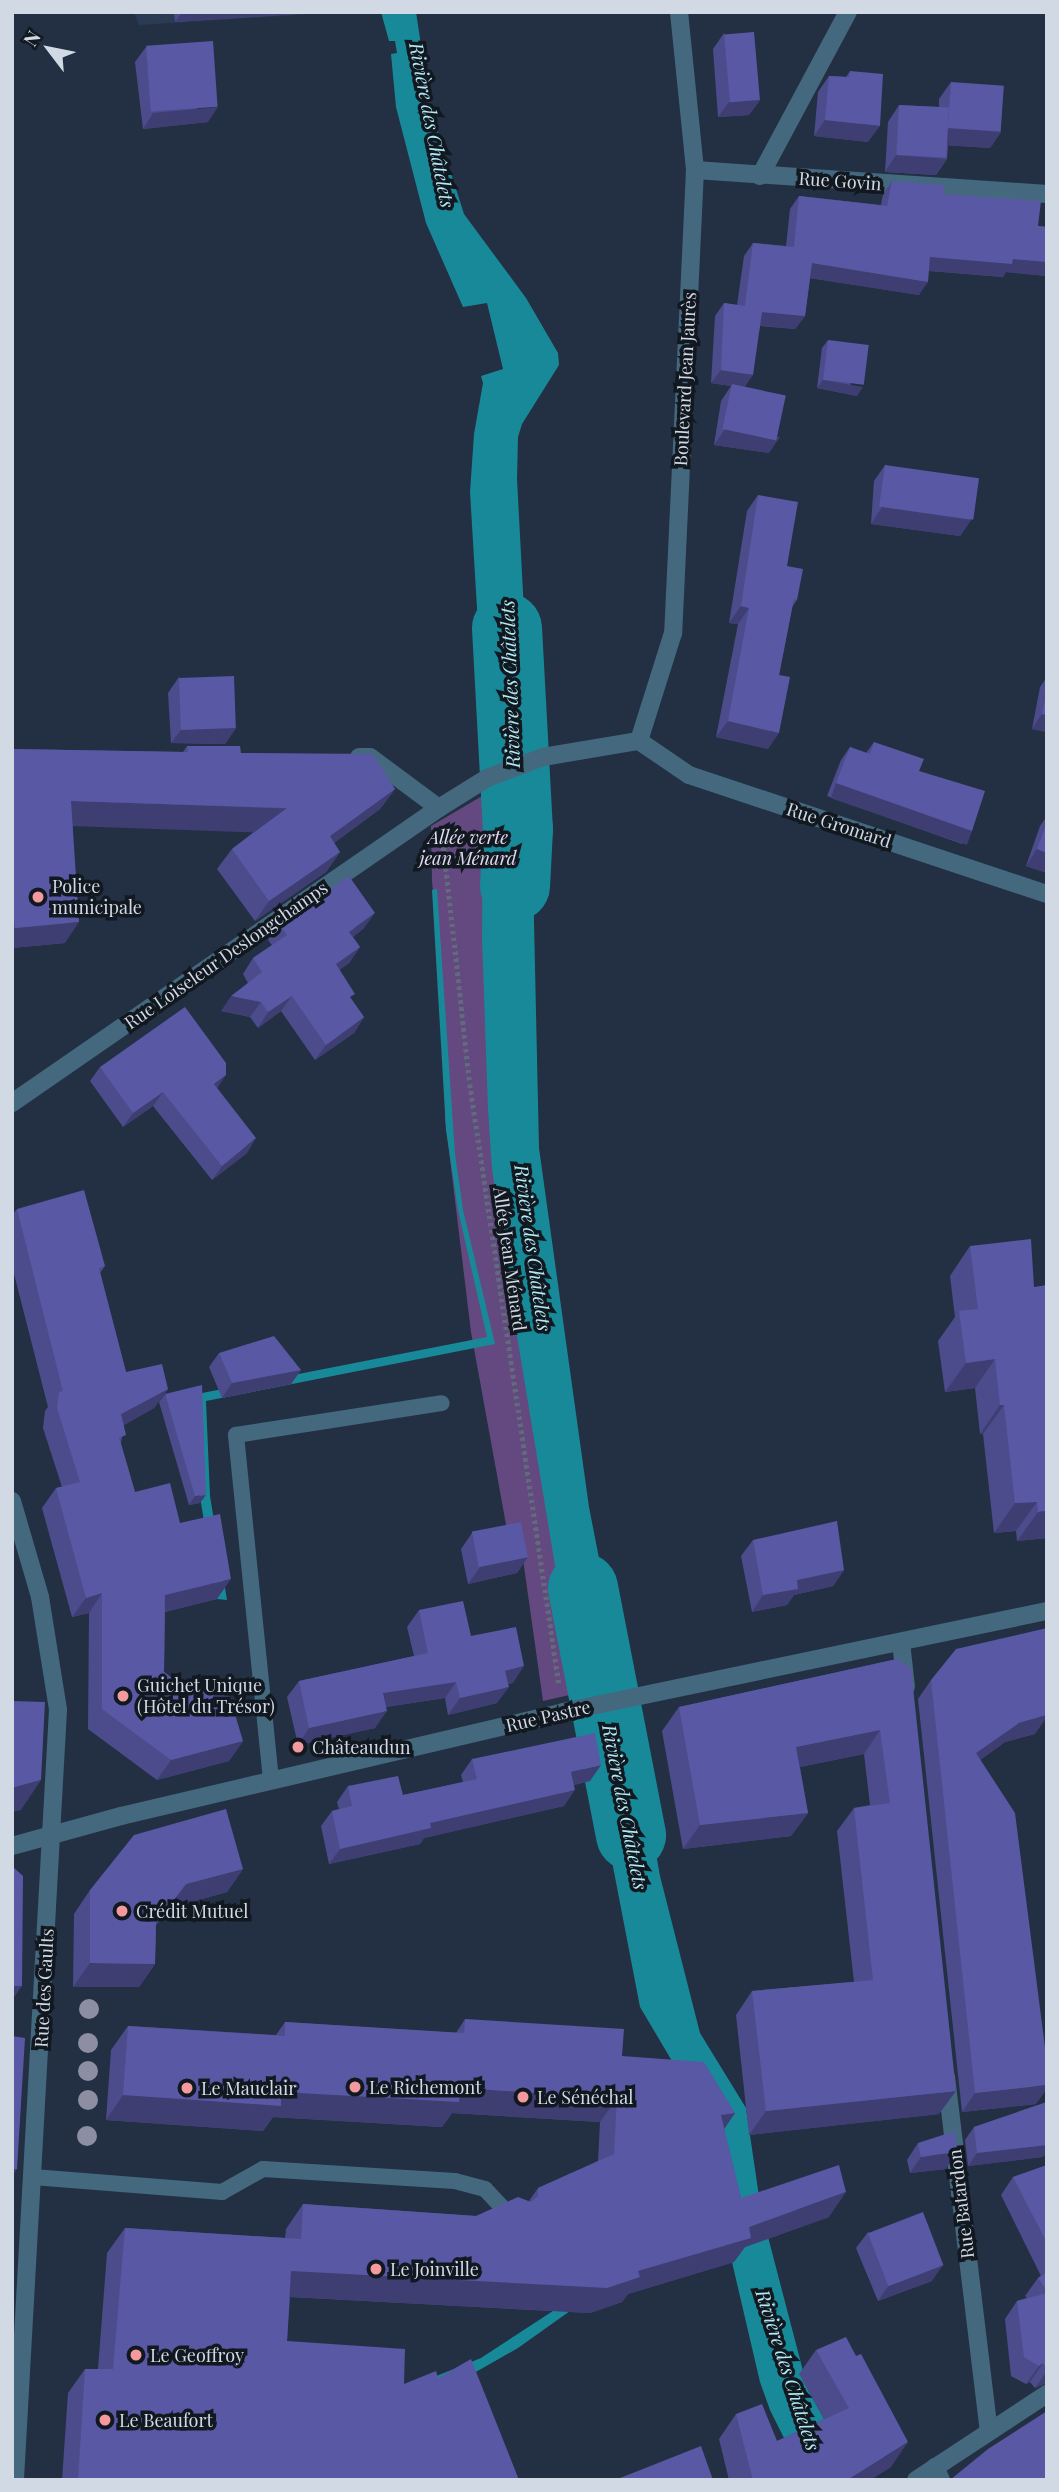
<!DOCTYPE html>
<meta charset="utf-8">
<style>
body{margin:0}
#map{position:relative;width:1059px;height:2492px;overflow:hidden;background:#233043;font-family:"Playfair Display",serif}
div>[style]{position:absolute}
.built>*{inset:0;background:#2a3b53}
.green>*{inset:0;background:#634980}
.water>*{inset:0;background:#188999}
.river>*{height:70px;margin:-35px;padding:0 35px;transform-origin:35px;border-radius:35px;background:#188999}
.path>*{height:4.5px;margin-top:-2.25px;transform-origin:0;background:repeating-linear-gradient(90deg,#606b7c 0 3.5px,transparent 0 7px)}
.service>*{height:16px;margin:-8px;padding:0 8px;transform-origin:8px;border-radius:8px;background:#44697e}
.minor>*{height:18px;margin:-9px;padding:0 9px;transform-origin:9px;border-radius:9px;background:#44697e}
.tertiary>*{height:18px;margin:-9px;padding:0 9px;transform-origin:9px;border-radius:9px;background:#44697e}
.trees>*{width:20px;height:20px;margin:-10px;border-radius:50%;background:#8d8ea2}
.wall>*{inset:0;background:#4c4c8d}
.shaded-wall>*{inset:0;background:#3e3e73;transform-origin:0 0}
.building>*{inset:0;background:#5858a4;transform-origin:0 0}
.dots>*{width:19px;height:19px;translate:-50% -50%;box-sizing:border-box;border:4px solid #121820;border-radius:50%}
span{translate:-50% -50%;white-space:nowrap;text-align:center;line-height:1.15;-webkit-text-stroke:7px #121820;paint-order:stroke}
.street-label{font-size:18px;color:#d1d9e5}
.park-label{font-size:18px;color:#e3dbf0;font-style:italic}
.poi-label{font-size:18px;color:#d1d9e5}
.left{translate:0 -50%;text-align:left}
.water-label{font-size:19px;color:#b2ebf6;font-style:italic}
.frame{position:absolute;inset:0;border:14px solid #d1d9e5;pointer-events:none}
.north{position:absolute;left:14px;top:14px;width:70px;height:70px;-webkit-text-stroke:5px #121820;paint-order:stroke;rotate:302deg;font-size:19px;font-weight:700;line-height:28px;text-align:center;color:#d1d9e5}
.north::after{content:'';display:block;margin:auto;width:24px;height:32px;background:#d1d9e5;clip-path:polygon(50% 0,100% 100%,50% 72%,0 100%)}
</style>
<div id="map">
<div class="built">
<i style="clip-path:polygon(134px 12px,329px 12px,329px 13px,139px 25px)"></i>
</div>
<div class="green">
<i style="clip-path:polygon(506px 782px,497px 1040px,499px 1075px,592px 1690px,543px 1701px,520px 1538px,507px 1530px,471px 1332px,445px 1118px,447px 1055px,432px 881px,431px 826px)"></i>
</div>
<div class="water">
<i style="clip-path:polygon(381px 12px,416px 12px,431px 111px,464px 214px,526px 298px,558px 353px,559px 365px,522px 424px,518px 437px,517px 479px,530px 724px,484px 724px,470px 492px,474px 434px,483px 383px,481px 376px,503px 369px,487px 303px,463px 307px,426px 223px,396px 107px,391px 54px,397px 53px,395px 41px,389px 41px)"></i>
<i style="clip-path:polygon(531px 786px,539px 1148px,589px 1507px,622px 1676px,575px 1686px,514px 1318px,492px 1169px,488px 1109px,482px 938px,483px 804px)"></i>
<i style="clip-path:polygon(437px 889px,455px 1154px,463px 1210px,495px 1344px,206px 1401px,210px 1496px,227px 1600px,217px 1599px,199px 1491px,197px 1394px,487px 1337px,458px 1210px,446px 1130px,432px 890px)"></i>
<i style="clip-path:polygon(635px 1736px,660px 1876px,700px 2033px,746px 2108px,761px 2210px,808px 2390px,858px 2480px,791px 2452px,770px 2410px,760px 2382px,710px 2168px,704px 2115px,640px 2007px,590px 1747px)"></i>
<i style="clip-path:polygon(577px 2306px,518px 2348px,467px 2377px,387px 2396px,481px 2358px,556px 2309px)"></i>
</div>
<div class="river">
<i style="left:507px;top:628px;width:201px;rotate:86.9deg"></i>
<i style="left:518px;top:829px;width:57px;rotate:93deg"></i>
<i style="left:583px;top:1588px;width:252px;rotate:79deg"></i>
</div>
<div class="path">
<i style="left:443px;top:840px;width:245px;rotate:83.7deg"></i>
<i style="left:470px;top:1084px;width:607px;rotate:81.56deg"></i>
</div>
<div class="service">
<i style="left:271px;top:1780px;width:347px;rotate:-95.8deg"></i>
<i style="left:236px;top:1435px;width:208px;rotate:-8.8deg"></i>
<i style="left:33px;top:2177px;width:190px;rotate:4.5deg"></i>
<i style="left:222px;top:2192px;width:47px;rotate:-29.3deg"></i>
<i style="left:263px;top:2169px;width:192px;rotate:3.6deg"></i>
<i style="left:455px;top:2181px;width:31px;rotate:15deg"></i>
<i style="left:485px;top:2189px;width:38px;rotate:47deg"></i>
</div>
<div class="minor">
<i style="left:695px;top:170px;width:353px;rotate:3.9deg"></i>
<i style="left:760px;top:176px;width:186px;rotate:-61.8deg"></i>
<i style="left:359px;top:757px;width:11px"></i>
<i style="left:370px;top:757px;width:86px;rotate:36.5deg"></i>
<i style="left:12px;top:1103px;width:519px;rotate:-34.64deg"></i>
<i style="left:439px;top:808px;width:57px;rotate:-32deg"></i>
<i style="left:487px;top:778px;width:60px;rotate:-20.6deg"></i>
<i style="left:543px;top:757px;width:97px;rotate:-9.5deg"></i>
<i style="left:901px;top:1642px;width:45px;rotate:83.7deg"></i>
<i style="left:12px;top:1846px;width:113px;rotate:-15.4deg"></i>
<i style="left:121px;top:1816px;width:454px;rotate:-13.2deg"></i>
<i style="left:563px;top:1712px;width:494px;rotate:-11.8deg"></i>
<i style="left:946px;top:2077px;width:357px;rotate:83.1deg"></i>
<i style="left:935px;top:2467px;width:14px;rotate:65deg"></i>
</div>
<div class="tertiary">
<i style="left:679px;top:12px;width:159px;rotate:84.2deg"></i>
<i style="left:695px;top:170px;width:464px;rotate:92.7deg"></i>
<i style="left:673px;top:633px;width:113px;rotate:107.5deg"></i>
<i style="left:639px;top:741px;width:60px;rotate:34.2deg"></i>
<i style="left:689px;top:775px;width:377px;rotate:18.4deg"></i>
<i style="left:12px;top:1501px;width:100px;rotate:73.7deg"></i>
<i style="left:40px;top:1597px;width:114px;rotate:80.9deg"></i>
<i style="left:58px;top:1710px;width:771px;rotate:93.2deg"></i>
<i style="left:916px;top:2480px;width:157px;rotate:-33.3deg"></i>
</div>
<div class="trees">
<i style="left:89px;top:2009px"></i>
<i style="left:88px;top:2043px"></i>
<i style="left:88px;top:2071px"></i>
<i style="left:88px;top:2100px"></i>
<i style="left:87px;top:2136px"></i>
</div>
<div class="wall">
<i style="clip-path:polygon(174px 12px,329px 12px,175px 22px)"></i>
<i style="clip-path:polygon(724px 33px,760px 100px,749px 115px,718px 117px,713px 49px)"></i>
<i style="clip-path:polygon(146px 47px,208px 122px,143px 129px,135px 62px)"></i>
<i style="clip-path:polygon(850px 71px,868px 142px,814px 136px,818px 92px,829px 76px,846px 77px)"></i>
<i style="clip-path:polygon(951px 82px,1001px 132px,990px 148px,948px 145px,947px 159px,936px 175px,885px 172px,888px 122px,899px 105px,939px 107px,939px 99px)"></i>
<i style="clip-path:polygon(892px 181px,944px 194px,1038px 226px,1047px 227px,1047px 276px,1006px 272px,1003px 277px,929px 271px,919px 295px,810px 278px,805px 316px,795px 329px,760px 326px,745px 387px,769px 453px,714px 445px,721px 401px,731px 386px,711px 383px,715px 316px,724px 303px,737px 305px,744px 256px,753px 243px,786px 246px,790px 209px,799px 196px,881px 205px,883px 194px)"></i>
<i style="clip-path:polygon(828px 340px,857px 396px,817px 388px,822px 348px)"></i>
<i style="clip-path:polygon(885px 465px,971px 520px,960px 536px,871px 524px,874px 481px)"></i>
<i style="clip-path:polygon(758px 495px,787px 566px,797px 600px,792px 607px,779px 675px,768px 749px,716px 737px,738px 624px,729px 623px,747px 511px)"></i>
<i style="clip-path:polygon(179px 677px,236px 728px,225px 744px,171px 743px,168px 693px)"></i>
<i style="clip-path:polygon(1047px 677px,1047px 732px,1032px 729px,1040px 687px)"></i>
<i style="clip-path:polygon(874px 742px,919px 771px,972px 831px,962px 844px,827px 796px,841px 760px,850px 747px,866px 753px)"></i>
<i style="clip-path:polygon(187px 746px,241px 753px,395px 789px,380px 809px,334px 843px,340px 852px,326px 872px,255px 921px,217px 869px,232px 849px,259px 828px,73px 822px,65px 943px,12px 948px,12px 749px,183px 752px)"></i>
<i style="clip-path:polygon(1047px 816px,1047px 873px,1026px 866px,1040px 826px)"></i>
<i style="clip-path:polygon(279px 924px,364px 928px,353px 937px,360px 947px,349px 963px,339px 970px,351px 999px,364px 1017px,354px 1033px,315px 1060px,281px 1011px,258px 1028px,250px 1017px,221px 1011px,248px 983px,243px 974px,253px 958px,272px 945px,268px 940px)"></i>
<i style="clip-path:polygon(100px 1067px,217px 1088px,247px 1153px,212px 1180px,153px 1106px,123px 1127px,90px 1081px)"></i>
<i style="clip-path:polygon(17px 1209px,105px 1266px,100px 1273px,126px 1372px,168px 1389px,154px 1408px,124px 1425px,121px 1443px,135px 1492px,180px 1523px,217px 1599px,165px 1612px,164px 1672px,243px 1741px,229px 1761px,157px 1780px,88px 1729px,89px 1613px,72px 1617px,42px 1508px,56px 1488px,62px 1487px,43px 1428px,45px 1411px,48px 1407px,12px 1266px,12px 1215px)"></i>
<i style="clip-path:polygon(970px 1246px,1047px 1538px,1017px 1541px,1016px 1531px,994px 1533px,983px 1434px,980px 1434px,975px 1388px,945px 1392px,938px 1341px,955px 1317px,950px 1276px)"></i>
<i style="clip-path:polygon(219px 1353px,301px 1370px,291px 1384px,222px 1398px,209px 1367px)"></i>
<i style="clip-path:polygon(165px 1394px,200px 1503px,189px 1505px,159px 1402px)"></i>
<i style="clip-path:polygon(472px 1533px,528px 1557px,517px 1573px,468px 1584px,461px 1549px)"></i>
<i style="clip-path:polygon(753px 1540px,844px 1570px,833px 1586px,794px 1595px,787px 1605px,752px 1612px,741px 1556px)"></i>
<i style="clip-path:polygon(419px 1610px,471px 1636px,513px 1683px,508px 1684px,497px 1703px,448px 1715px,445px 1698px,386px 1707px,375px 1728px,298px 1745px,287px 1697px,299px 1681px,414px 1656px,407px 1627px)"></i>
<i style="clip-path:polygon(897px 1659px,939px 2114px,749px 2135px,736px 2015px,752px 1991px,854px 1982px,837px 1831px,854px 1808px,870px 1805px,864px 1754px,800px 1767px,808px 1813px,791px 1836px,683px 1849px,662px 1731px,679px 1707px)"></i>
<i style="clip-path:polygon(931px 1680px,1035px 1734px,1005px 1742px,980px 1760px,1036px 2104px,962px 2112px,918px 1699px)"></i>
<i style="clip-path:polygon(472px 1759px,590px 1781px,574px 1785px,564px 1806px,424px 1838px,420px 1844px,329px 1864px,321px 1826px,332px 1811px,339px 1809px,337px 1802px,348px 1786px,403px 1795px,463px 1782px,461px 1775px)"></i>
<i style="clip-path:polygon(243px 1869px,227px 1892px,170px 1908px,156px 1925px,155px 1964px,139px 1987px,73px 1987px,74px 1914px,90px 1890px)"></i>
<i style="clip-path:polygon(465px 2019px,622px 2056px,735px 2113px,724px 2129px,741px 2198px,829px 2217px,745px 2247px,734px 2262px,628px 2294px,622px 2302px,590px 2313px,290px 2297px,287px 2341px,404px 2384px,438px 2378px,519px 2480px,62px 2480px,68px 2393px,85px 2369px,98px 2369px,107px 2253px,125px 2228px,285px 2238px,286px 2229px,303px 2204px,476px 2216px,529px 2201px,538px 2188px,598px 2161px,600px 2122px,452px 2113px,442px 2127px,273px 2117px,263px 2131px,106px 2120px,111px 2050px,128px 2026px,276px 2035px,285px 2022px,456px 2033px)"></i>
<i style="clip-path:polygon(1047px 2102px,1047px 2152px,1043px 2157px,968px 2166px,965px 2140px,974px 2127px)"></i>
<i style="clip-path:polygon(918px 2143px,946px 2169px,910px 2173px,907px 2160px)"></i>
<i style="clip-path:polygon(1047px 2165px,1047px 2383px,1035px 2388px,1030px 2382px,1026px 2384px,1011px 2376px,1005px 2319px,1017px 2301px,1027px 2298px,1025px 2296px,1038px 2278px,1041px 2276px,1001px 2195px,1013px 2177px)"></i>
<i style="clip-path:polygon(868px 2232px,932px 2281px,878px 2301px,856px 2248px)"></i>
<i style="clip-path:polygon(816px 2350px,891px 2467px,870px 2480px,729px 2480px,719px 2439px,736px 2414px,777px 2441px,824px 2419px,799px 2374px)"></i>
</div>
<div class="shaded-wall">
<i style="clip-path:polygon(182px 12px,329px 12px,175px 22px)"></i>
<i style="clip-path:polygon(760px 100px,749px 115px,718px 117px,729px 102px)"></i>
<i style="clip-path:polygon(218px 107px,208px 122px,143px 129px,153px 113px)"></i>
<i style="clip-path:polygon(825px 120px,880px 126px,868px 142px,814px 136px)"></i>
<i style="clip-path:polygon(949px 128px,1001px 132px,990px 148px,938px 145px)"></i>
<i style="clip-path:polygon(896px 155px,947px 159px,936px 175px,885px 172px)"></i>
<i style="clip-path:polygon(930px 257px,1013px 259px,1047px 262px,1047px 276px,1006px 272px,1003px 277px,921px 270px)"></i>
<i style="clip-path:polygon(812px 263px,928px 282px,919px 295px,802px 277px)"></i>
<i style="clip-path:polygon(762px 312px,805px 316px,795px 329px,753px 325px)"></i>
<i style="clip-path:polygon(721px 370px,753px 375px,744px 388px,711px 383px)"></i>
<i style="clip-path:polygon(823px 380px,863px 387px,857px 396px,817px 388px)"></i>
<i style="clip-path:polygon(725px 429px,780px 437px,769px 453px,714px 445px)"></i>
<i style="clip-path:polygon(882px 507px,971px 520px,960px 536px,871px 524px)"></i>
<i style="clip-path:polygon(741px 606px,749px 608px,738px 624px,729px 623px)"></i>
<i style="clip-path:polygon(1042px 714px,1047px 715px,1047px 732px,1032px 729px)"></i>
<i style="clip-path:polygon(728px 721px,779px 733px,768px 749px,716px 737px)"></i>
<i style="clip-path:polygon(183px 727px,236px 728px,225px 744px,171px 743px)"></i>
<i style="left:836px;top:783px;width:144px;height:16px;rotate:19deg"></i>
<i style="clip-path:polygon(395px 789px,380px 809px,315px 857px,330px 836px)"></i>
<i style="left:71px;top:801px;width:216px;height:25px;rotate:2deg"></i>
<i style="clip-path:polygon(1037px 849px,1047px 853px,1047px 873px,1026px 866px)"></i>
<i style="clip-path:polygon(340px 852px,326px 872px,255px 921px,269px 901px)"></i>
<i style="clip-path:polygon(375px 913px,364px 928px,339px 948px,349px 932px)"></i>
<i style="clip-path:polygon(79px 922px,65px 943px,12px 948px,12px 932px,15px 928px)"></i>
<i style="clip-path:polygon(360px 947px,349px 963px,325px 980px,336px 964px)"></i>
<i style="clip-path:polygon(231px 996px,261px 1002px,250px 1017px,221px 1011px)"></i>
<i style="clip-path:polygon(292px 996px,281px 1011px,258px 1028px,268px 1012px)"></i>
<i style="clip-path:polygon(364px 1017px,354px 1033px,315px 1060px,326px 1045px)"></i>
<i style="clip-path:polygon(226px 1075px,216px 1090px,214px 1084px)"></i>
<i style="clip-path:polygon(163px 1092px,153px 1106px,123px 1127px,133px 1113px)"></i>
<i style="clip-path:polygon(256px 1138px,247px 1153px,212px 1180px,222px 1166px)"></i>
<i style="clip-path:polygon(995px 1359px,975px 1388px,945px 1392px,966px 1363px)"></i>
<i style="clip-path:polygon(301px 1370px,291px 1384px,222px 1398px,232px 1383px)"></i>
<i style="clip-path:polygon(168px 1389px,154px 1408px,107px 1434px,121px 1414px)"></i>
<i style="clip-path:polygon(1000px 1405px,1004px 1405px,983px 1434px,980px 1434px)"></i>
<i style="clip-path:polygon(206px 1495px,200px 1503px,189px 1505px,195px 1496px)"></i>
<i style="clip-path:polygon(1037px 1502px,1016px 1531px,994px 1533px,1015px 1503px)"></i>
<i style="clip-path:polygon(1047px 1511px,1047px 1538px,1017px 1541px,1038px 1512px)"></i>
<i style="clip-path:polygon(528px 1557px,517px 1573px,468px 1584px,480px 1567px)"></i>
<i style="clip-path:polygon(844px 1570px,833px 1586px,794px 1595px,787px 1605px,752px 1612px,763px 1595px,797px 1580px)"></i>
<i style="clip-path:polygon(231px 1579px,217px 1599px,151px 1615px,165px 1595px)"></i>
<i style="clip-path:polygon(102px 1593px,89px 1613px,72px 1617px,86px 1598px)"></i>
<i style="clip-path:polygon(524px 1666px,513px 1683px,494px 1687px,505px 1671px)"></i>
<i style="clip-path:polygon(456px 1682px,445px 1698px,371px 1709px,383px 1693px)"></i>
<i style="clip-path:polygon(509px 1687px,497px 1703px,448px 1715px,460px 1698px)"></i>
<i style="clip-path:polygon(387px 1711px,375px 1728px,298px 1745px,309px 1728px)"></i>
<i style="clip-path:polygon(1047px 1715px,1047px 1717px,1035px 1734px,1005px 1742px,963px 1772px,976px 1753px,1019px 1723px)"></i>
<i style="clip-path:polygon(880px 1730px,864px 1754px,780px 1771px,796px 1747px)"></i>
<i style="clip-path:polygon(243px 1741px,229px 1761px,157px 1780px,171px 1760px)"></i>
<i style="clip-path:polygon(601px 1765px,590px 1781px,560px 1788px,571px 1772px)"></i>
<i style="clip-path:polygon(41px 1780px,21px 1810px,12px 1812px,12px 1788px)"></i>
<i style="clip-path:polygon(575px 1790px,564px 1806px,424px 1838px,420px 1844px,329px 1864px,340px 1849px,430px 1823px)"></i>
<i style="clip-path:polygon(808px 1813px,791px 1836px,683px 1849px,700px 1825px)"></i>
<i style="clip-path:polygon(243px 1869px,227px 1892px,170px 1908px,140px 1946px,156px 1923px,186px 1884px)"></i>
<i style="clip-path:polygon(90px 1963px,155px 1964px,139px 1987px,73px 1987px)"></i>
<i style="clip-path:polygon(12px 1986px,22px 1986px,12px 2000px)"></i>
<i style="clip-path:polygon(1047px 2085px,1047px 2089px,1036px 2104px,962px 2112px,975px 2093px)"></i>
<i style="clip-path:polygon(460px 2088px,617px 2098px,600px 2122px,452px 2113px,442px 2127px,273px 2117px,263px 2131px,106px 2120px,123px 2095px)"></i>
<i style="clip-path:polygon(956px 2091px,939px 2114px,749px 2135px,766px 2111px)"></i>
<i style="clip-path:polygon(735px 2113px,718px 2138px,721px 2115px)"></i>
<i style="clip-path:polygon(1047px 2145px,1047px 2152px,1043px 2157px,968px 2166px,977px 2153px)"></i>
<i style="clip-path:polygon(957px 2152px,946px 2169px,910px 2173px,921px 2157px)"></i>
<i style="clip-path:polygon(12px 2169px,17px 2169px,12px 2176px)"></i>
<i style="clip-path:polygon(846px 2192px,829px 2217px,745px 2247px,734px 2262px,628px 2294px,622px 2302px,590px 2313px,274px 2296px,291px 2271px,638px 2271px,749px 2227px)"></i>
<i style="clip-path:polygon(943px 2265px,932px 2281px,878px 2301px,889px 2285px)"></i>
<i style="clip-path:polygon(1043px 2363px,1030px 2382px,1026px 2384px,1039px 2366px)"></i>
<i style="clip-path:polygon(1047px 2371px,1047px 2383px,1035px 2388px)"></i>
<i style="clip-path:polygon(908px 2442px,891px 2467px,870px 2480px,847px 2480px)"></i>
</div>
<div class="building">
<i style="left:754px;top:32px;width:68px;height:30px;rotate:85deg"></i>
<i style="left:213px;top:41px;width:66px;height:67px;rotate:86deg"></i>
<i style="clip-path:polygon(850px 71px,883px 74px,880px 126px,825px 120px,829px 76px,849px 77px)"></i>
<i style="left:951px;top:82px;width:53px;height:46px;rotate:4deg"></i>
<i style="left:899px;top:105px;width:50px;height:50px;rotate:3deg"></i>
<i style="clip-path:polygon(892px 181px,944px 185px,944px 194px,1041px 201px,1038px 226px,1047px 227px,1047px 262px,1013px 259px,1012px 264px,930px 257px,928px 282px,812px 263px,805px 316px,762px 312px,753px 375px,721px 370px,724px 303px,745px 306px,753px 243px,794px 247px,799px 196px,887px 206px)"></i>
<i style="left:828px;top:340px;width:41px;height:40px;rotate:7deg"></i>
<i style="left:732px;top:384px;width:55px;height:46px;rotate:12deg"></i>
<i style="left:885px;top:465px;width:95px;height:42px;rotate:8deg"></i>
<i style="clip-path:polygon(758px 495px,798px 502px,787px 566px,803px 569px,797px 600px,794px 599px,779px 675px,790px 677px,779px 733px,728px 721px,749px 608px,741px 606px)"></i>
<i style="left:234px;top:676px;width:52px;height:55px;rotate:88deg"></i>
<i style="clip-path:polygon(1047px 691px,1047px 715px,1042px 714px)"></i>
<i style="clip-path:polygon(874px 742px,924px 759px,919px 771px,985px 791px,972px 831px,836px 783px,850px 747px,870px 754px)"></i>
<i style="clip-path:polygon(187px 746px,240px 746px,241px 753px,373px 754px,395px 789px,330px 836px,340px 852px,269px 901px,232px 849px,287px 808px,71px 801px,79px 922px,15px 928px,12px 899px,12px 749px,188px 752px)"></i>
<i style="clip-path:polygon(1047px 823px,1047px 853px,1037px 849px)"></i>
<i style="clip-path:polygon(349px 876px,375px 913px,349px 932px,360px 947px,336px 964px,355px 994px,350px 997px,364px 1017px,326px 1045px,292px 996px,268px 1012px,261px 1002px,231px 996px,262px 972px,253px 958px,287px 935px,279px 924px)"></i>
<i style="clip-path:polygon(185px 1007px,226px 1063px,226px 1075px,214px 1084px,256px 1138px,222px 1166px,163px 1092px,133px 1113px,100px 1067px)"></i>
<i style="clip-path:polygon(84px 1190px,105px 1266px,99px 1268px,126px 1372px,162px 1364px,168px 1389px,121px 1414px,126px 1435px,119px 1438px,135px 1492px,170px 1483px,180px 1523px,220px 1514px,231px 1579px,165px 1595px,164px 1672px,190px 1691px,225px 1681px,243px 1741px,171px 1760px,102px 1709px,102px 1593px,86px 1598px,56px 1488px,80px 1482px,57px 1408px,59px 1392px,63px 1391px,17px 1209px)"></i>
<i style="clip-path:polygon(1031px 1239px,1034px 1287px,1047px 1285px,1047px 1511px,1038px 1512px,1037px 1502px,1015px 1503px,1004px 1405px,1000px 1405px,995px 1359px,966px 1363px,959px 1311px,978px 1309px,970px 1246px)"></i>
<i style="clip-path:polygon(274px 1336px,301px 1370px,232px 1383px,219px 1353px)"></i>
<i style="clip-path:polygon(202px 1385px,206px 1495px,195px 1496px,165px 1394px)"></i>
<i style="clip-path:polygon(837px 1521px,844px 1570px,797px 1580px,798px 1589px,763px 1595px,753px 1540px)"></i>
<i style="left:521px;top:1522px;width:36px;height:50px;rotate:79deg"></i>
<i style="clip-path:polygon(463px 1601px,471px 1636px,516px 1627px,524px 1666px,505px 1671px,509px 1687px,460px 1698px,456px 1682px,383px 1693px,387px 1711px,309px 1728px,299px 1681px,428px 1653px,419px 1610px)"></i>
<i style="clip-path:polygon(1047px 1628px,1047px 1697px,1046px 1697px,1047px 1715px,1019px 1723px,976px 1753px,1015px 1813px,1047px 2063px,1047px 2085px,975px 2093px,931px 1680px,956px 1649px)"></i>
<i style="clip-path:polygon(897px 1659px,911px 1668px,956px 2091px,766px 2111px,752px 1991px,873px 1980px,854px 1808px,890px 1803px,880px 1730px,796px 1747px,808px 1813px,700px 1825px,679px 1707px)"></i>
<i style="clip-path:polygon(12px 1701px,45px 1702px,41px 1780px,12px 1788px)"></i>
<i style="clip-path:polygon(595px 1733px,601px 1765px,571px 1772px,575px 1790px,430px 1823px,431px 1828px,340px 1849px,332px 1811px,352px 1806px,348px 1786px,398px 1776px,403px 1795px,477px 1779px,472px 1759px)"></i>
<i style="clip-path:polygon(226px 1809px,243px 1869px,186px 1884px,156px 1923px,155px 1964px,90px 1963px,90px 1890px,134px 1835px)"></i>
<i style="clip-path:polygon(12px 1866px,23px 1876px,22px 1986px,12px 1986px)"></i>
<i style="clip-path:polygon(465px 2019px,624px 2029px,622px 2056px,704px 2062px,735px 2113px,721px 2115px,741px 2198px,839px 2165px,846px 2192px,749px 2227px,751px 2238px,638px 2271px,640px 2277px,607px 2288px,291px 2271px,287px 2341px,405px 2349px,404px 2384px,436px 2371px,438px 2378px,471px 2359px,519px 2480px,78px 2480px,85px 2369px,113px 2369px,125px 2228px,301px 2239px,303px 2204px,476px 2216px,518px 2197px,531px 2202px,538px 2196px,538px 2188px,614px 2154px,617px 2098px,460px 2088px,459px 2102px,281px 2092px,281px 2106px,123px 2095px,128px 2026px,285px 2036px,285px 2022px,464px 2033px)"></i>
<i style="clip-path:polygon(12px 2036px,25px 2038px,17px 2169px,12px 2169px)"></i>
<i style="clip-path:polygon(1047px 2102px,1047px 2145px,977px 2153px,974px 2127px)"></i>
<i style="clip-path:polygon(955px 2131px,957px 2152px,921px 2157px,918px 2143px)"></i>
<i style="clip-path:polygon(1047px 2165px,1047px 2243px,1013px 2177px)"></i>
<i style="left:923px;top:2212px;width:57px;height:59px;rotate:69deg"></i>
<i style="clip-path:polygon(1047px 2272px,1047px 2291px,1038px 2278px)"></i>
<i style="clip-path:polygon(1047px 2293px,1047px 2369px,1043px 2363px,1039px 2366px,1024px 2357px,1017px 2301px)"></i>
<i style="clip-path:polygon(846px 2337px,856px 2356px,861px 2354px,908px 2442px,847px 2480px,753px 2480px,736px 2414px,762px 2404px,777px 2441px,849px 2408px,816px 2350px)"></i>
<i style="clip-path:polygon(1047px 2411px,1047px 2480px,950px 2480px,988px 2449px)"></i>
<i style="clip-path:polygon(701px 2446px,713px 2480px,615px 2480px)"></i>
</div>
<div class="dots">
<i style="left:38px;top:897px;background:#f49a9f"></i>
<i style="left:123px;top:1696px;background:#f49a9f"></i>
<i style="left:298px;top:1747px;background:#f49a9f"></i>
<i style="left:122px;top:1911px;background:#f49a9f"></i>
<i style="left:355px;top:2087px;background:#f49a9f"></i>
<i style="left:187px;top:2088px;background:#f49a9f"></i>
<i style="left:523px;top:2097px;background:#f49a9f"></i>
<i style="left:376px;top:2269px;background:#f49a9f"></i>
<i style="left:136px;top:2355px;background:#f49a9f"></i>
<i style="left:105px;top:2420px;background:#f49a9f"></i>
</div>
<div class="street-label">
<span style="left:840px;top:181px;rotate:4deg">Rue Govin</span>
<span style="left:685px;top:379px;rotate:-87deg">Boulevard Jean Jaurès</span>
<span style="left:839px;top:825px;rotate:18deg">Rue Gromard</span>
<span style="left:226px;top:955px;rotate:-35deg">Rue Loiseleur Deslongchamps</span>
<span style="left:510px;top:1259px;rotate:82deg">Allée Jean Ménard</span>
<span style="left:548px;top:1716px;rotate:-13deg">Rue Pastre</span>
<span style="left:44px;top:1988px;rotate:-87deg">Rue des Gaults</span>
<span style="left:961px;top:2204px;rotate:-97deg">Rue Batardon</span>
</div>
<div class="park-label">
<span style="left:468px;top:848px">Allée verte<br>jean Ménard</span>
</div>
<div class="poi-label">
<span class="left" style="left:52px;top:897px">Police<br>municipale</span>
<span class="left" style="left:137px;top:1696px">Guichet Unique<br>(Hôtel du Trésor)</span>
<span class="left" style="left:312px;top:1747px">Châteaudun</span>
<span class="left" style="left:136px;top:1911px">Crédit Mutuel</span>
<span class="left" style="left:369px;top:2087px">Le Richemont</span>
<span class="left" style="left:201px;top:2088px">Le Mauclair</span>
<span class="left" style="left:537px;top:2097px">Le Sénéchal</span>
<span class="left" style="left:390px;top:2269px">Le Joinville</span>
<span class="left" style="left:150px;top:2355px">Le Geoffroy</span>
<span class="left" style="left:119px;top:2420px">Le Beaufort</span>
</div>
<div class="water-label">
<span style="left:432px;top:125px;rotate:79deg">Rivière des Châtelets</span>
<span style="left:510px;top:684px;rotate:-92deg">Rivière des Châtelets</span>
<span style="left:533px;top:1248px;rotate:82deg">Rivière des Châtelets</span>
<span style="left:625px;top:1807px;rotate:79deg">Rivière des Châtelets</span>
<span style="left:788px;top:2370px;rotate:72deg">Rivière des Châtelets</span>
</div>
<div class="frame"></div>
<div class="north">N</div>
</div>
